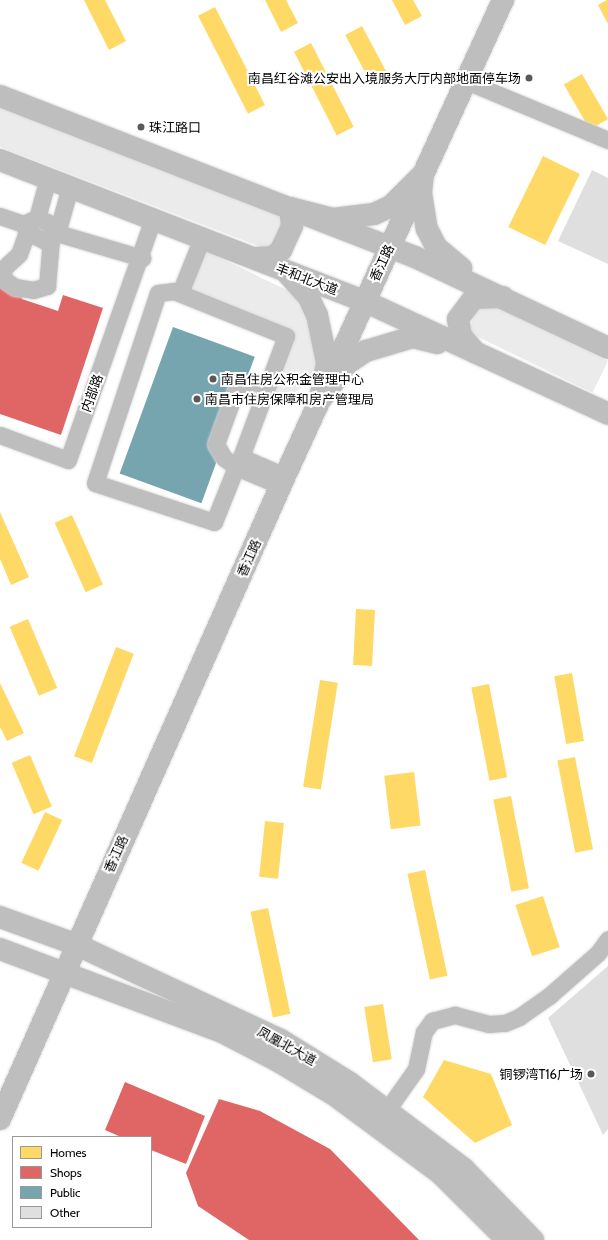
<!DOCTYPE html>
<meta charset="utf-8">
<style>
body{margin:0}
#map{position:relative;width:608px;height:1240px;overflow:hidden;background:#fff;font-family:Cabin,"Noto Sans SC",sans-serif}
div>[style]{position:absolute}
.green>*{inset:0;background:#ebebeb;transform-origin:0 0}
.homes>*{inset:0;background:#ffd966;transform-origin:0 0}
.shops>*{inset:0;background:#e06666}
.public>*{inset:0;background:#76a5af;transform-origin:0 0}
.building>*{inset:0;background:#dfdfdf}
.roads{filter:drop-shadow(0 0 1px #dbdbdb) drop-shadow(0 0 1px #dbdbdb)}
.minor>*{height:17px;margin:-8.5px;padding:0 8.5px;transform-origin:8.5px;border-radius:8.5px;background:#bebebe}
.major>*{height:22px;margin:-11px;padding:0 11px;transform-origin:11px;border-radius:11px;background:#bebebe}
.highway>*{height:22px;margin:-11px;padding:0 11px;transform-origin:11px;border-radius:11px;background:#bebebe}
.dots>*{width:11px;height:11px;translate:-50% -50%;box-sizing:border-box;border:2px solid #fff;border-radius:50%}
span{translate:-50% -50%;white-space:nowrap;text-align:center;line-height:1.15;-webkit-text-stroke:4px #fff;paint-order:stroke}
.poi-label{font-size:13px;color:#000}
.right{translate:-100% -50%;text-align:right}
.left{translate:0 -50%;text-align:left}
.street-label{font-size:13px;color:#000}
.legend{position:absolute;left:12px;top:1136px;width:140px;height:92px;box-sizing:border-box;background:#fff;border:1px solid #999;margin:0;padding:5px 7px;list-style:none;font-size:12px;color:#000}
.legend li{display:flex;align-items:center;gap:8px;height:20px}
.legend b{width:20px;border:1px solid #999}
</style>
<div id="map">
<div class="green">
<i style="left:0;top:106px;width:308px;height:38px;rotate:21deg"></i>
<i style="clip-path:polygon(202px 249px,293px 293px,321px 350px,323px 373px,295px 392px,267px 395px,289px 334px,183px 294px)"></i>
<i style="left:482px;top:300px;width:140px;height:35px;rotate:26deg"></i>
</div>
<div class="homes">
<i style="clip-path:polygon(84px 0,105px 0,126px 41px,109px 50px)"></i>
<i style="clip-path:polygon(265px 0,286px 0,298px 23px,281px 32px)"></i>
<i style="clip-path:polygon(392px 0,413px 0,422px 16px,405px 25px)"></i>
<i style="clip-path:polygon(607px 0,608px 0,608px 24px,598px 5px)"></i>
<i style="left:215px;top:7px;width:110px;height:19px;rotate:63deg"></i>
<i style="left:362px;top:26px;width:57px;height:19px;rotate:62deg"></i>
<i style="left:311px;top:43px;width:94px;height:19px;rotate:63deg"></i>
<i style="left:582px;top:74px;width:52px;height:21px;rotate:60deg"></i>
<i style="left:543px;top:156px;width:41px;height:79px;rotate:26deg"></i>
<i style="clip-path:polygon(0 512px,29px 577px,11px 585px,0 559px)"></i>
<i style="left:72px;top:515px;width:76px;height:19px;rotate:66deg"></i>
<i style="left:356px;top:609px;width:19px;height:56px;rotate:3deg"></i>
<i style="left:28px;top:619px;width:75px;height:20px;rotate:67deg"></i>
<i style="left:116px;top:647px;width:19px;height:117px;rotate:21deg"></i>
<i style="left:572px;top:673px;width:69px;height:18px;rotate:80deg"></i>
<i style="left:320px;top:680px;width:18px;height:108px;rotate:9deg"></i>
<i style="clip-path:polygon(0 683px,24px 733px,7px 741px,0 727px)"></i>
<i style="left:489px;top:684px;width:95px;height:18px;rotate:79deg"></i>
<i style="left:30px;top:755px;width:56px;height:20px;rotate:67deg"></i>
<i style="left:575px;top:757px;width:94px;height:18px;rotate:79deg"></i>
<i style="left:414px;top:772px;width:54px;height:30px;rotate:83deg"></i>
<i style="left:511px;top:796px;width:94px;height:18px;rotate:79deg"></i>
<i style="left:45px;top:812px;width:19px;height:56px;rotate:25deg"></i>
<i style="left:265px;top:821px;width:19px;height:56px;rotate:6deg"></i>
<i style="left:425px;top:870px;width:108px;height:18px;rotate:78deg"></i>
<i style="left:543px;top:896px;width:54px;height:29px;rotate:72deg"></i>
<i style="left:268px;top:908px;width:108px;height:18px;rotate:78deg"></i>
<i style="left:383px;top:1004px;width:56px;height:19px;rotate:81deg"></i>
<i style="clip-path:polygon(444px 1060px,491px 1074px,512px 1125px,475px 1143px,423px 1097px)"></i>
</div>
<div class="shops">
<i style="clip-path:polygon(3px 277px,27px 285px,22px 299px,58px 311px,63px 295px,103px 308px,61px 435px,0 414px,0 288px)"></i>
<i style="clip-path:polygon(125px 1082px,205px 1116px,186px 1164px,151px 1150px,151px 1137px,121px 1137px,105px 1130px)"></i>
<i style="clip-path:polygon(219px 1099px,260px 1111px,330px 1149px,419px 1240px,249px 1240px,198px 1206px,186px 1173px)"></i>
</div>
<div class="public">
<i style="left:173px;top:327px;width:87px;height:156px;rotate:20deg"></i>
</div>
<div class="building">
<i style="clip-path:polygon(592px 170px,608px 178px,608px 264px,558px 241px)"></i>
<i style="clip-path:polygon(608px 966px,608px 1129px,603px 1135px,548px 1018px)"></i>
</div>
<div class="roads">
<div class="minor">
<i style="left:466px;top:81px;width:154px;rotate:22.6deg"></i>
<i style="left:70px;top:187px;width:48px;rotate:105.8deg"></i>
<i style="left:57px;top:233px;width:8px;rotate:135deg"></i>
<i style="left:51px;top:239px;width:6px;rotate:162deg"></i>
<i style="left:45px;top:241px;width:20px;rotate:-153deg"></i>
<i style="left:27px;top:232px;width:9px;rotate:-117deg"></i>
<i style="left:23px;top:224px;width:15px;rotate:-23deg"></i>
<i style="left:37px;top:218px;width:11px;rotate:22deg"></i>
<i style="left:47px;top:222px;width:15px;rotate:48deg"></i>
<i style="left:57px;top:233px;width:89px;rotate:16.4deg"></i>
<i style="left:0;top:216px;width:24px;rotate:19deg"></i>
<i style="left:37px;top:218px;width:41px;rotate:-74.6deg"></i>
<i style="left:27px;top:232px;width:23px;rotate:110deg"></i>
<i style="left:19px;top:254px;width:25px;rotate:137deg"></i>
<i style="left:1px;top:271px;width:11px;rotate:63deg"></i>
<i style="left:6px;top:281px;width:11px;rotate:34deg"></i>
<i style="left:15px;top:287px;width:18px;rotate:9deg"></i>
<i style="left:33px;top:290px;width:15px;rotate:-16deg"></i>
<i style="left:47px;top:286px;width:47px;rotate:-85.1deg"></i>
<i style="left:180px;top:293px;width:59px;rotate:-68.2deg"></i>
<i style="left:0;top:435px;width:72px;rotate:20.2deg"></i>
<i style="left:68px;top:460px;width:256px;rotate:-70.6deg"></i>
<i style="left:241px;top:457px;width:11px;rotate:117deg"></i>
<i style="left:236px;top:467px;width:15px;rotate:-143deg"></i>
<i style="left:224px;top:458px;width:16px;rotate:-120deg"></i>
<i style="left:216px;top:444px;width:59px;rotate:-70deg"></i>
<i style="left:236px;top:389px;width:18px;rotate:-22deg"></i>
<i style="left:253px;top:382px;width:15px;rotate:8deg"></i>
<i style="left:281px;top:486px;width:49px;rotate:-157.1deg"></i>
<i style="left:236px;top:467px;width:59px;rotate:111.8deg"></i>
<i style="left:214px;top:522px;width:125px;rotate:-161.9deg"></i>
<i style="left:95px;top:483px;width:200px;rotate:-71.7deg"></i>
<i style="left:158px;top:293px;width:16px;rotate:-7deg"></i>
<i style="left:174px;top:291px;width:121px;rotate:21.9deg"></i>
<i style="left:286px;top:336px;width:129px;rotate:110.4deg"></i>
<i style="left:241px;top:457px;width:48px;rotate:23.4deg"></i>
<i style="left:387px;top:1110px;width:50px;rotate:-54.7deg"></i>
<i style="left:416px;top:1069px;width:38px;rotate:-78deg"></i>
<i style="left:424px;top:1032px;width:14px;rotate:-54deg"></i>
<i style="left:432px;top:1021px;width:24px;rotate:-15deg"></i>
<i style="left:455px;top:1015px;width:35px;rotate:15deg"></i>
<i style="left:489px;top:1024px;width:16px;rotate:-4deg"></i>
<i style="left:505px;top:1023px;width:15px;rotate:-23deg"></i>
<i style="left:519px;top:1017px;width:37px;rotate:-35deg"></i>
<i style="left:549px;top:996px;width:65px;rotate:-41.3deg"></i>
<i style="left:598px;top:953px;width:17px;rotate:-54deg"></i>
</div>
<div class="major">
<i style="left:0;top:917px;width:80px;rotate:19.8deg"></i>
<i style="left:75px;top:944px;width:227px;rotate:25deg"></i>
<i style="left:281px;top:1040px;width:81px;rotate:31.9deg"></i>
<i style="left:350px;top:1083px;width:143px;rotate:37deg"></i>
<i style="left:464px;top:1169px;width:99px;rotate:45.8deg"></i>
<i style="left:0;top:949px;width:237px;rotate:20.5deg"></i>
<i style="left:222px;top:1032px;width:63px;rotate:27.4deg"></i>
<i style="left:278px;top:1061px;width:64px;rotate:31deg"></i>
<i style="left:333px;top:1094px;width:134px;rotate:36.5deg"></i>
<i style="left:441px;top:1174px;width:93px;rotate:45deg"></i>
<i style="left:0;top:1119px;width:703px;rotate:-66.1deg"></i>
<i style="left:285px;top:476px;width:524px;rotate:-65.39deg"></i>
</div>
<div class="highway">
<i style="left:0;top:96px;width:445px;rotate:21.2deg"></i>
<i style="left:415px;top:257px;width:213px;rotate:25.2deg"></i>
<i style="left:0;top:160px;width:390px;rotate:21.2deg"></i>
<i style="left:364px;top:301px;width:269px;rotate:24.8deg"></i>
<i style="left:423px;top:174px;width:19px;rotate:96deg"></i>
<i style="left:421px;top:193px;width:36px;rotate:81deg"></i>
<i style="left:427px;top:229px;width:20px;rotate:63deg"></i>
<i style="left:436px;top:247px;width:33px;rotate:40deg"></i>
<i style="left:255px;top:258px;width:18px;rotate:-3deg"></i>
<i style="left:273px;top:257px;width:11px;rotate:-41deg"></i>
<i style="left:281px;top:250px;width:26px;rotate:-65deg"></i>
<i style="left:292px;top:226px;width:18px;rotate:-96deg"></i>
<i style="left:290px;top:208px;width:44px;rotate:14.3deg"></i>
<i style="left:333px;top:219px;width:41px;rotate:-7deg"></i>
<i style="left:374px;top:214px;width:19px;rotate:-25deg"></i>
<i style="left:391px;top:206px;width:45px;rotate:-45deg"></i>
<i style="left:287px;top:273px;width:31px;rotate:48deg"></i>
<i style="left:308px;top:296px;width:21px;rotate:65deg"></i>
<i style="left:317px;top:315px;width:49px;rotate:78.2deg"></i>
<i style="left:327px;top:363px;width:33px;rotate:101deg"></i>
<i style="left:475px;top:352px;width:21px;rotate:-131deg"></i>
<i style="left:461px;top:336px;width:17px;rotate:-100deg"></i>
<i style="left:458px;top:319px;width:26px;rotate:-53deg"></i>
<i style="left:474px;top:298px;width:29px;rotate:-2deg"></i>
<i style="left:320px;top:400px;width:46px;rotate:-52.9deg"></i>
<i style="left:348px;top:363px;width:22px;rotate:-34deg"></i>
<i style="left:366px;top:351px;width:49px;rotate:-16.6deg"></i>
<i style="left:413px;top:337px;width:25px;rotate:14deg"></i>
</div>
</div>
<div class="dots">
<i style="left:529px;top:78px;background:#595959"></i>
<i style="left:141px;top:127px;background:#595959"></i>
<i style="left:213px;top:379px;background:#595959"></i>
<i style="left:197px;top:399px;background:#595959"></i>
<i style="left:591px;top:1074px;background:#595959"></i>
</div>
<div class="poi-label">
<span class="right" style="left:521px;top:78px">南昌红谷滩公安出入境服务大厅内部地面停车场</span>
<span class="left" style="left:149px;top:127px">珠江路口</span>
<span class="left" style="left:221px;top:379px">南昌住房公积金管理中心</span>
<span class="left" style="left:205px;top:399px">南昌市住房保障和房产管理局</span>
<span class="right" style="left:583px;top:1074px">铜锣湾T16广场</span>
</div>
<div class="street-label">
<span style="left:382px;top:263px;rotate:-65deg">香江路</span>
<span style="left:307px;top:279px;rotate:21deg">丰和北大道</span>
<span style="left:92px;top:393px;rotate:-70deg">内部路</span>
<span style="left:249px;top:558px;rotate:-66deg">香江路</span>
<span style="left:116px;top:854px;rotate:-66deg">香江路</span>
<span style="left:287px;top:1046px;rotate:29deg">凤凰北大道</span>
</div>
<ul class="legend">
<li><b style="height:11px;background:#ffd966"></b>Homes</li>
<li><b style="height:11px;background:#e06666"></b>Shops</li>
<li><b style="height:11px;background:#76a5af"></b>Public</li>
<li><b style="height:11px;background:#dfdfdf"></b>Other</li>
</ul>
</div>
